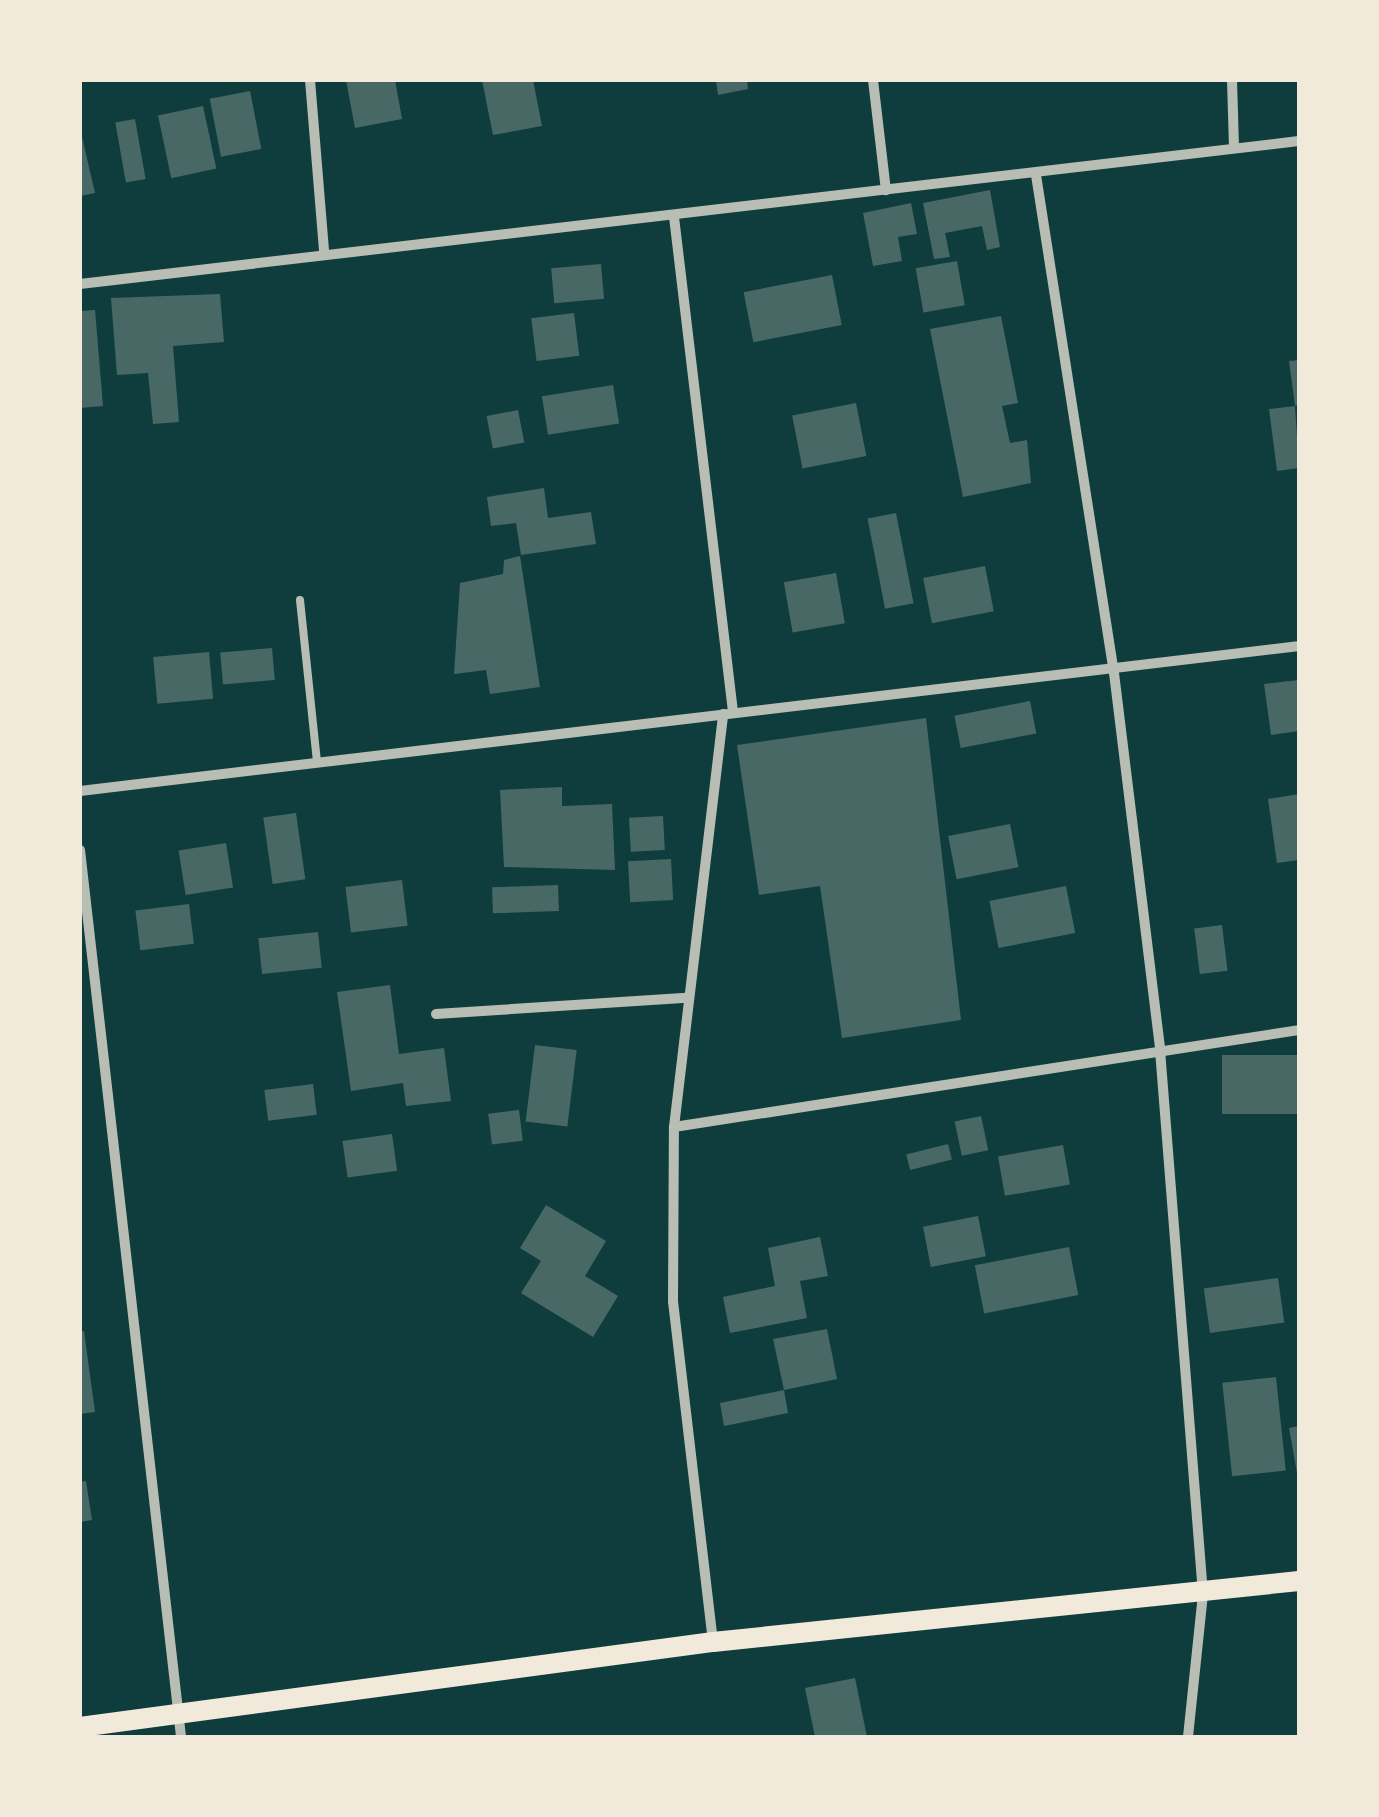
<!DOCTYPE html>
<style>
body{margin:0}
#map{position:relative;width:1379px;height:1817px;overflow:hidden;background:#0f3d3e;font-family:"Sofia Sans Condensed",sans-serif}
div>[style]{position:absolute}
.building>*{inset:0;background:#486865;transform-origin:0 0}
.service>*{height:8px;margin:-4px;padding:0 4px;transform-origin:4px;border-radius:4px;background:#b8beb3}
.minor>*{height:10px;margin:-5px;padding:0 5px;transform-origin:5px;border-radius:5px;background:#b8beb3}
.secondary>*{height:20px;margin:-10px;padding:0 10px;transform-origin:10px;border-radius:10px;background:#f1e9da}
span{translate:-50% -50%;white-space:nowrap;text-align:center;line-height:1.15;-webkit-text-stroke:8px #f1e9da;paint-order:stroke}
.frame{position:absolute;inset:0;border:82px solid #f1e9da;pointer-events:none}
</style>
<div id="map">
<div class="building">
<i style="clip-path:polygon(346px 80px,395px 80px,402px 119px,355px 128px)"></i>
<i style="clip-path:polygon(482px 80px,533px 80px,542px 126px,493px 135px)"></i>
<i style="clip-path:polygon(716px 80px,747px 80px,748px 89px,718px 95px)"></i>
<i style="left:250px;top:91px;width:59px;height:41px;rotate:79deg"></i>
<i style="left:203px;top:106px;width:64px;height:46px;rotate:78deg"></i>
<i style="left:135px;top:119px;width:61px;height:20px;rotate:80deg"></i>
<i style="clip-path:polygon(80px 128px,95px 193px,80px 196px)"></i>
<i style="clip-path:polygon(990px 190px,1000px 247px,987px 250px,982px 226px,945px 233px,950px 257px,934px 259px,923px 203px)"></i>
<i style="clip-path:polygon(911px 203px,917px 234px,898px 237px,902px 261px,873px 266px,863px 213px)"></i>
<i style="left:957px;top:261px;width:45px;height:42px;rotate:80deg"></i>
<i style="left:601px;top:264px;width:35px;height:50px;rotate:85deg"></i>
<i style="left:832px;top:275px;width:51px;height:90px;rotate:79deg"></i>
<i style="clip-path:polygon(220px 294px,224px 342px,173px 346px,179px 422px,153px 424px,148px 373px,117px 375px,111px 298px)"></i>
<i style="clip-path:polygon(95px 310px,103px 406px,80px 408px,80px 311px)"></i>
<i style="left:574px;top:313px;width:43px;height:43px;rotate:83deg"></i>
<i style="clip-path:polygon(1001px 316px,1018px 403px,1002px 406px,1010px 443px,1027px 440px,1031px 483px,963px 497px,930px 329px)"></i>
<i style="clip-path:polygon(1299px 360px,1299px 405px,1295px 406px,1289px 361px)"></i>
<i style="left:613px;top:385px;width:39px;height:72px;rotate:81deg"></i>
<i style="left:856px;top:403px;width:54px;height:65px;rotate:79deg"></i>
<i style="clip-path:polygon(1295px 406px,1299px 468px,1277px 471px,1269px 409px)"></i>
<i style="left:518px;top:410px;width:33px;height:32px;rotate:79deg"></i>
<i style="clip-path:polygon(544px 488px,548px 518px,591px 512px,596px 544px,521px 555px,516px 523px,491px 526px,487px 497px)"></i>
<i style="left:896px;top:513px;width:92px;height:29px;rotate:79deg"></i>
<i style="clip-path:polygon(520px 556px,540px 687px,490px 694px,486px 670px,454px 674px,460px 583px,503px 574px,504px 560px)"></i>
<i style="left:985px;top:566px;width:46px;height:63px;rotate:79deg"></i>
<i style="left:836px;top:573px;width:51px;height:53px;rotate:80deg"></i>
<i style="left:272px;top:648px;width:32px;height:52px;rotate:85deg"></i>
<i style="left:209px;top:652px;width:47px;height:56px;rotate:85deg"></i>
<i style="clip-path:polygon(1299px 680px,1299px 731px,1271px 735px,1264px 684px)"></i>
<i style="left:1030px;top:701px;width:33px;height:77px;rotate:79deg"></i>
<i style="clip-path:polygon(926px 718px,961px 1020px,842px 1038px,820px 886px,759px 895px,737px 745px)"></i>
<i style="clip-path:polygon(562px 787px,562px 806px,612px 804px,615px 870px,504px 867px,500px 790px)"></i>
<i style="clip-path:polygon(1299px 794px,1299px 860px,1277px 863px,1268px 799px)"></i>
<i style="left:296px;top:813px;width:67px;height:33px;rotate:82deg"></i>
<i style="left:663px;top:816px;width:34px;height:34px;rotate:87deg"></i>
<i style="left:1010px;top:824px;width:44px;height:63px;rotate:79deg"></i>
<i style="left:226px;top:843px;width:45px;height:48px;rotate:81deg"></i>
<i style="left:671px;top:859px;width:41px;height:43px;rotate:87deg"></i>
<i style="left:402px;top:880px;width:46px;height:57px;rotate:83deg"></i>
<i style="left:558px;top:885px;width:26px;height:66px;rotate:88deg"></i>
<i style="left:1066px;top:886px;width:48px;height:78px;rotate:79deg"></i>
<i style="left:189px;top:904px;width:40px;height:54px;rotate:83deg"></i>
<i style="left:1222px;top:925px;width:46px;height:28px;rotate:83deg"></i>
<i style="left:318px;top:932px;width:36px;height:60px;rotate:84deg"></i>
<i style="clip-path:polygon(390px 985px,399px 1054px,444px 1048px,451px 1101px,406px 1106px,403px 1083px,351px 1091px,337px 992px)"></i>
<i style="left:535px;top:1045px;width:42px;height:77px;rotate:7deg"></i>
<i style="left:1299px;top:1055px;width:59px;height:77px;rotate:90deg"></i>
<i style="left:313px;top:1084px;width:31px;height:49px;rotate:83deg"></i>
<i style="left:519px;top:1110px;width:31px;height:31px;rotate:83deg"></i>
<i style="left:981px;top:1116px;width:35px;height:27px;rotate:78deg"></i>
<i style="left:392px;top:1134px;width:37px;height:50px;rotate:82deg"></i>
<i style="left:948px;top:1144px;width:16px;height:43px;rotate:76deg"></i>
<i style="left:1063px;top:1145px;width:40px;height:66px;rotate:80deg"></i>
<i style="clip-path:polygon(546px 1205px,606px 1241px,585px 1276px,618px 1296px,593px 1337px,521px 1293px,541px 1261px,520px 1248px)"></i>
<i style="left:978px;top:1216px;width:41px;height:56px;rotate:79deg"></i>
<i style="clip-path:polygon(820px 1237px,828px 1276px,800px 1281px,807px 1318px,730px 1333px,723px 1297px,775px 1286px,768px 1248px)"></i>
<i style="left:1069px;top:1247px;width:49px;height:96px;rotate:79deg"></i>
<i style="left:1278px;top:1278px;width:45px;height:75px;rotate:82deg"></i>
<i style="clip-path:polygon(827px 1329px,837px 1379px,784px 1390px,788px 1413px,724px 1426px,720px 1403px,784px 1390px,773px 1339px)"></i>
<i style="clip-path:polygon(84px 1331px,95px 1412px,80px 1414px,80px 1332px)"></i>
<i style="left:1276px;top:1377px;width:94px;height:54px;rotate:84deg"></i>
<i style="clip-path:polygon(1299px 1426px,1299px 1473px,1297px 1473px,1289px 1428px)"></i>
<i style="clip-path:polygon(86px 1481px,92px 1520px,80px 1522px,80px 1482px)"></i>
<i style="clip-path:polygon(855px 1678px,867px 1737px,815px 1737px,805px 1688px)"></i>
</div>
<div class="service">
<i style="left:300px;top:600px;width:164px;rotate:84deg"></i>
</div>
<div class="minor">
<i style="left:310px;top:80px;width:172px;rotate:85.3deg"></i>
<i style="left:873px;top:80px;width:111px;rotate:83.3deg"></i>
<i style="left:1232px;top:80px;width:67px;rotate:88.3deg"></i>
<i style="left:1036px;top:175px;width:504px;rotate:81.1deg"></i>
<i style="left:1114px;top:673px;width:380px;rotate:83deg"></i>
<i style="left:1160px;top:1050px;width:546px;rotate:85.48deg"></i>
<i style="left:1203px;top:1594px;width:144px;rotate:96deg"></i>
<i style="left:674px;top:217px;width:499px;rotate:83.2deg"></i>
<i style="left:80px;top:284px;width:1227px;rotate:-6.69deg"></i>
<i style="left:80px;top:791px;width:1228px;rotate:-6.78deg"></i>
<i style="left:80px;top:850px;width:893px;rotate:83.5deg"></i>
<i style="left:436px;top:1014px;width:251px;rotate:-3.7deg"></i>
<i style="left:674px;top:1127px;width:632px;rotate:-8.82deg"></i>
<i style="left:713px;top:1642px;width:343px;rotate:-96.7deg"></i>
<i style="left:673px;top:1301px;width:174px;rotate:-89.7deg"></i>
<i style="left:674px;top:1127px;width:416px;rotate:-83.2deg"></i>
</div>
<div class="secondary">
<i style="left:80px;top:1727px;width:639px;rotate:-7.65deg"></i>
<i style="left:713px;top:1642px;width:589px;rotate:-5.94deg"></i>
</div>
<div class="frame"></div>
</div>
